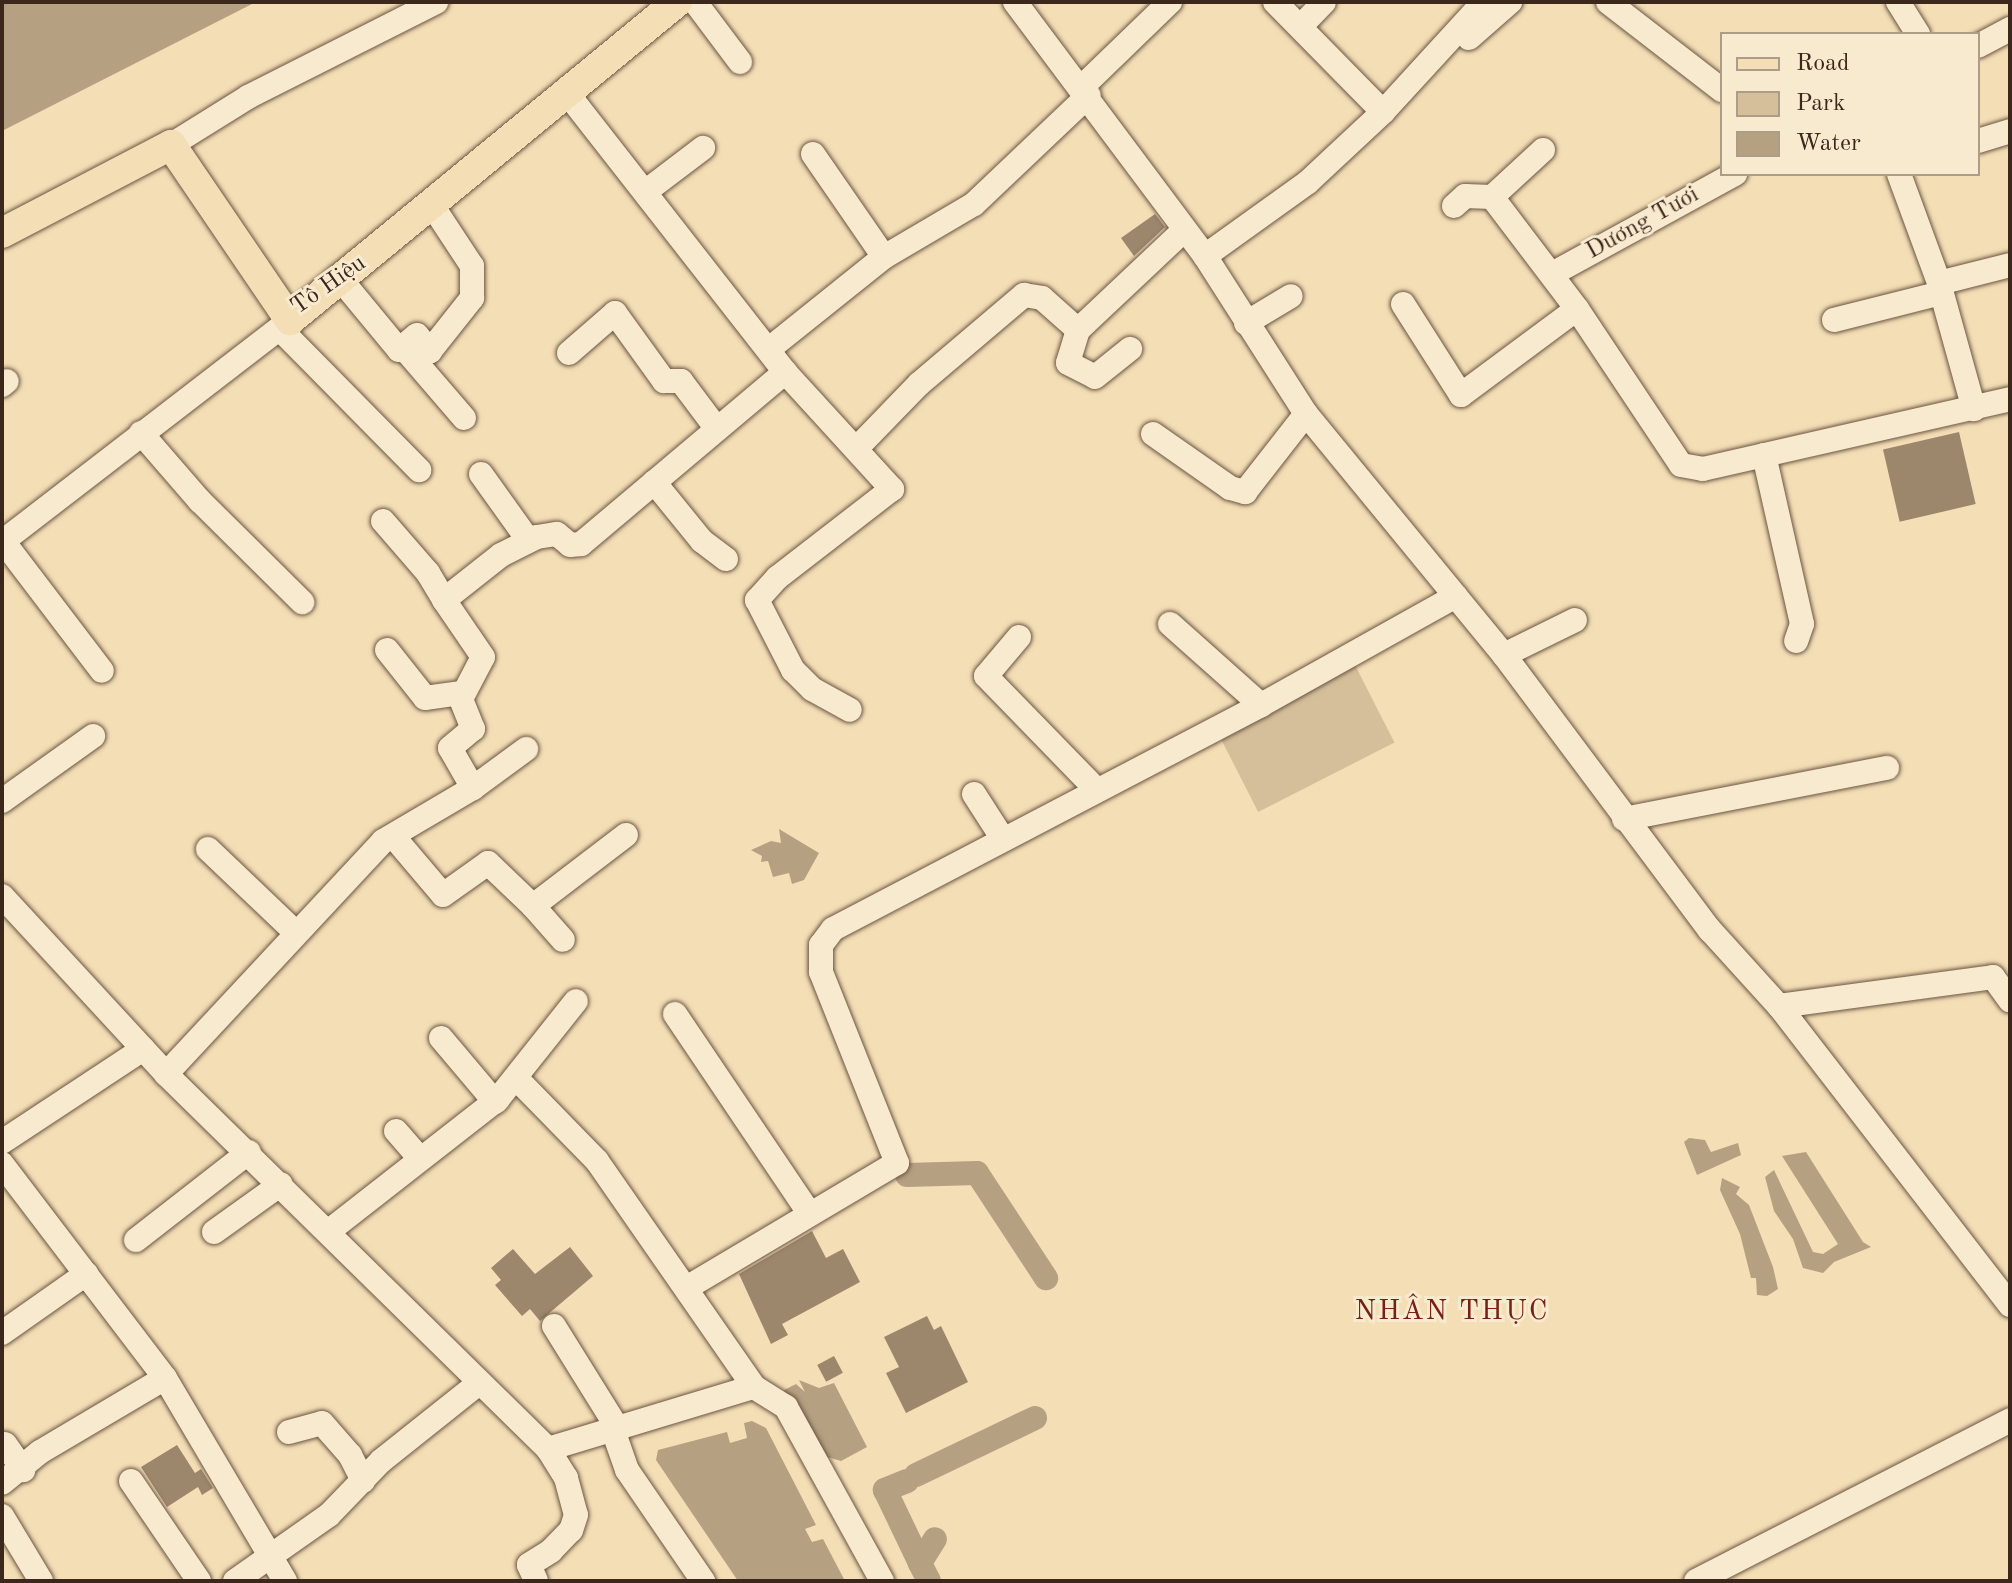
<!DOCTYPE html>
<meta charset="utf-8">
<style>
body{margin:0}
#map{position:relative;width:2012px;height:1583px;overflow:hidden;background:#f4deb5;font-family:"Old Standard TT",serif}
div>[style]{position:absolute}
.green>*{inset:0;background:#d5bf9b;transform-origin:0 0}
.water>*{inset:0;background:#b5a081}
.canal>*{height:24px;margin:-12px;padding:0 12px;transform-origin:12px;border-radius:12px;background:#b5a081}
.building>*{inset:0;background:#9c866c;transform-origin:0 0}
.roads{filter:drop-shadow(0 0 2px #6a5543) drop-shadow(0 0 2px #6a5543)}
.minor>*{height:24px;margin:-12px;padding:0 12px;transform-origin:12px;border-radius:12px;background:#f8eacf}
.major>*{height:30px;margin:-15px;padding:0 15px;transform-origin:15px;border-radius:15px;background:#f4deb5}
span{translate:-50% -50%;white-space:nowrap;text-align:center;line-height:1.15;-webkit-text-stroke:6px #f8eacf;paint-order:stroke}
.street-label{font-size:24px;color:#3c271d}
.quarter-label{font-size:28px;color:#7a1f14;letter-spacing:2px}
.frame{position:absolute;inset:0;border:4px solid #3c271d;pointer-events:none}
.legend{position:absolute;left:1720px;top:32px;width:260px;height:144px;box-sizing:border-box;background:#f8eacf;border:2px solid #ad9c88;margin:0;padding:10px 14px;list-style:none;font-size:24px;color:#3c271d}
.legend li{display:flex;align-items:center;gap:16px;height:40px}
.legend b{width:40px;border:2px solid #ad9c88}
</style>
<div id="map">
<div class="green">
<i style="left:1355px;top:665px;width:87px;height:153px;rotate:63deg"></i>
</div>
<div class="water">
<i style="clip-path:polygon(2px 2px,256px 2px,2px 131px)"></i>
<i style="clip-path:polygon(779px 829px,819px 853px,804px 880px,792px 884px,789px 873px,773px 877px,768px 861px,761px 862px,762px 856px,751px 850px,771px 841px,781px 843px)"></i>
<i style="clip-path:polygon(1689px 1138px,1705px 1140px,1711px 1152px,1738px 1143px,1741px 1155px,1697px 1175px,1684px 1142px)"></i>
<i style="clip-path:polygon(1806px 1152px,1863px 1242px,1871px 1247px,1834px 1262px,1823px 1273px,1803px 1268px,1793px 1239px,1774px 1211px,1765px 1177px,1774px 1170px,1813px 1252px,1823px 1254px,1838px 1244px,1782px 1156px)"></i>
<i style="clip-path:polygon(1722px 1178px,1740px 1187px,1736px 1194px,1749px 1205px,1773px 1267px,1778px 1289px,1767px 1296px,1757px 1295px,1756px 1278px,1751px 1278px,1740px 1234px,1720px 1190px)"></i>
<i style="clip-path:polygon(799px 1380px,819px 1388px,834px 1383px,867px 1447px,841px 1461px,817px 1454px,784px 1390px,796px 1384px,805px 1392px)"></i>
<i style="clip-path:polygon(752px 1421px,766px 1428px,816px 1525px,805px 1529px,812px 1542px,823px 1539px,845px 1581px,738px 1581px,656px 1460px,658px 1450px,727px 1432px,730px 1443px,747px 1438px,744px 1423px)"></i>
</div>
<div class="canal">
<i style="left:907px;top:1175px;width:70px;rotate:-1.6deg"></i>
<i style="left:977px;top:1173px;width:126px;rotate:56.7deg"></i>
<i style="left:916px;top:1475px;width:132px;rotate:-25.6deg"></i>
<i style="left:907px;top:1481px;width:24px;rotate:158deg"></i>
<i style="left:885px;top:1490px;width:81px;rotate:64.4deg"></i>
<i style="left:929px;top:1581px;width:20px;rotate:-117deg"></i>
<i style="left:920px;top:1563px;width:28px;rotate:-58deg"></i>
</div>
<div class="building">
<i style="clip-path:polygon(1155px 214px,1165px 227px,1134px 256px,1121px 238px)"></i>
<i style="left:1959px;top:432px;width:74px;height:78px;rotate:77deg"></i>
<i style="clip-path:polygon(812px 1231px,826px 1258px,843px 1249px,860px 1282px,782px 1324px,788px 1335px,771px 1344px,739px 1274px)"></i>
<i style="clip-path:polygon(570px 1247px,593px 1276px,540px 1321px,530px 1309px,522px 1316px,495px 1285px,501px 1280px,491px 1268px,513px 1249px,535px 1274px)"></i>
<i style="clip-path:polygon(927px 1316px,934px 1330px,941px 1326px,968px 1382px,906px 1413px,886px 1373px,899px 1367px,884px 1337px)"></i>
<i style="left:834px;top:1356px;width:19px;height:19px;rotate:62deg"></i>
<i style="clip-path:polygon(177px 1445px,195px 1473px,201px 1469px,213px 1488px,202px 1495px,198px 1487px,167px 1507px,141px 1467px)"></i>
</div>
<div class="roads">
<div class="minor">
<i style="left:695px;top:2px;width:75px;rotate:53.1deg"></i>
<i style="left:1015px;top:2px;width:317px;rotate:53.2deg"></i>
<i style="left:1205px;top:256px;width:188px;rotate:57.4deg"></i>
<i style="left:1306px;top:414px;width:312px;rotate:50.6deg"></i>
<i style="left:1504px;top:655px;width:344px;rotate:53.2deg"></i>
<i style="left:1710px;top:930px;width:103px;rotate:47.8deg"></i>
<i style="left:1779px;top:1006px;width:378px;rotate:52.3deg"></i>
<i style="left:1275px;top:2px;width:154px;rotate:45.5deg"></i>
<i style="left:1608px;top:2px;width:144px;rotate:37.7deg"></i>
<i style="left:1898px;top:2px;width:38px;rotate:58deg"></i>
<i style="left:1301px;top:26px;width:33px;rotate:-46deg"></i>
<i style="left:1469px;top:38px;width:55px;rotate:-41.3deg"></i>
<i style="left:1978px;top:46px;width:36px;rotate:-28deg"></i>
<i style="left:1083px;top:86px;width:121px;rotate:-44deg"></i>
<i style="left:567px;top:93px;width:354px;rotate:52deg"></i>
<i style="left:785px;top:372px;width:159px;rotate:47.6deg"></i>
<i style="left:892px;top:489px;width:145px;rotate:142.3deg"></i>
<i style="left:777px;top:578px;width:30px;rotate:132deg"></i>
<i style="left:757px;top:600px;width:79px;rotate:62.8deg"></i>
<i style="left:793px;top:670px;width:27px;rotate:45deg"></i>
<i style="left:812px;top:689px;width:43px;rotate:28.9deg"></i>
<i style="left:1978px;top:141px;width:34px;rotate:-17deg"></i>
<i style="left:171px;top:145px;width:91px;rotate:-31.9deg"></i>
<i style="left:248px;top:97px;width:211px;rotate:-26.8deg"></i>
<i style="left:1543px;top:150px;width:69px;rotate:137.3deg"></i>
<i style="left:1492px;top:197px;width:141px;rotate:52.8deg"></i>
<i style="left:1577px;top:309px;width:187px;rotate:56.3deg"></i>
<i style="left:1681px;top:465px;width:22px;rotate:10deg"></i>
<i style="left:1703px;top:469px;width:315px;rotate:-12.8deg"></i>
<i style="left:813px;top:154px;width:125px;rotate:55.4deg"></i>
<i style="left:1899px;top:174px;width:116px;rotate:69.8deg"></i>
<i style="left:1939px;top:283px;width:131px;rotate:74.5deg"></i>
<i style="left:645px;top:192px;width:73px;rotate:-37.2deg"></i>
<i style="left:1454px;top:206px;width:15px;rotate:-42deg"></i>
<i style="left:1465px;top:196px;width:27px;rotate:2deg"></i>
<i style="left:1205px;top:256px;width:127px;rotate:-35.7deg"></i>
<i style="left:1308px;top:182px;width:103px;rotate:-43deg"></i>
<i style="left:1383px;top:112px;width:147px;rotate:-47.5deg"></i>
<i style="left:1552px;top:274px;width:209px;rotate:-28.7deg"></i>
<i style="left:342px;top:281px;width:89px;rotate:50.4deg"></i>
<i style="left:399px;top:350px;width:23px;rotate:-40deg"></i>
<i style="left:417px;top:335px;width:21px;rotate:51deg"></i>
<i style="left:430px;top:351px;width:68px;rotate:-51.6deg"></i>
<i style="left:472px;top:298px;width:32px;rotate:-90deg"></i>
<i style="left:472px;top:266px;width:73px;rotate:-123.3deg"></i>
<i style="left:1939px;top:283px;width:73px;rotate:-14.2deg"></i>
<i style="left:1403px;top:304px;width:108px;rotate:57.5deg"></i>
<i style="left:1461px;top:395px;width:144px;rotate:-36.6deg"></i>
<i style="left:1834px;top:320px;width:110px;rotate:-14.2deg"></i>
<i style="left:1246px;top:323px;width:52px;rotate:-31deg"></i>
<i style="left:281px;top:330px;width:197px;rotate:45.4deg"></i>
<i style="left:1078px;top:330px;width:34px;rotate:107deg"></i>
<i style="left:1068px;top:363px;width:30px;rotate:27deg"></i>
<i style="left:1095px;top:377px;width:45px;rotate:-38.7deg"></i>
<i style="left:402px;top:346px;width:95px;rotate:49.3deg"></i>
<i style="left:769px;top:349px;width:147px;rotate:-38.7deg"></i>
<i style="left:884px;top:257px;width:104px;rotate:-30.5deg"></i>
<i style="left:974px;top:204px;width:158px;rotate:-43.5deg"></i>
<i style="left:569px;top:353px;width:61px;rotate:-41deg"></i>
<i style="left:615px;top:313px;width:84px;rotate:54.2deg"></i>
<i style="left:664px;top:381px;width:17px"></i>
<i style="left:681px;top:381px;width:60px;rotate:53.1deg"></i>
<i style="left:2px;top:385px;width:6px;rotate:-39deg"></i>
<i style="left:141px;top:433px;width:90px;rotate:49.1deg"></i>
<i style="left:200px;top:501px;width:144px;rotate:44.7deg"></i>
<i style="left:1153px;top:434px;width:94px;rotate:35deg"></i>
<i style="left:1230px;top:488px;width:16px;rotate:15deg"></i>
<i style="left:1245px;top:492px;width:99px;rotate:-52deg"></i>
<i style="left:856px;top:449px;width:91px;rotate:-45.9deg"></i>
<i style="left:919px;top:384px;width:138px;rotate:-40.3deg"></i>
<i style="left:1024px;top:295px;width:18px;rotate:9deg"></i>
<i style="left:1042px;top:298px;width:48px;rotate:41.6deg"></i>
<i style="left:1078px;top:330px;width:143px;rotate:-43.3deg"></i>
<i style="left:1764px;top:455px;width:173px;rotate:77.3deg"></i>
<i style="left:1802px;top:624px;width:18px;rotate:109deg"></i>
<i style="left:481px;top:474px;width:82px;rotate:54.4deg"></i>
<i style="left:654px;top:482px;width:76px;rotate:50.9deg"></i>
<i style="left:702px;top:541px;width:30px;rotate:37deg"></i>
<i style="left:383px;top:521px;width:69px;rotate:49.1deg"></i>
<i style="left:428px;top:573px;width:31px;rotate:59deg"></i>
<i style="left:3px;top:541px;width:163px;rotate:52.7deg"></i>
<i style="left:2px;top:542px;width:364px;rotate:-37.6deg"></i>
<i style="left:1170px;top:624px;width:122px;rotate:41.7deg"></i>
<i style="left:1019px;top:637px;width:51px;rotate:130.2deg"></i>
<i style="left:986px;top:676px;width:156px;rotate:45.8deg"></i>
<i style="left:387px;top:650px;width:61px;rotate:51.6deg"></i>
<i style="left:425px;top:698px;width:37px;rotate:-8deg"></i>
<i style="left:1504px;top:655px;width:79px;rotate:-26.2deg"></i>
<i style="left:473px;top:788px;width:66px;rotate:-36.3deg"></i>
<i style="left:974px;top:794px;width:54px;rotate:57.2deg"></i>
<i style="left:2px;top:801px;width:112px;rotate:-35.5deg"></i>
<i style="left:1624px;top:819px;width:268px;rotate:-11deg"></i>
<i style="left:393px;top:836px;width:77px;rotate:49.7deg"></i>
<i style="left:443px;top:895px;width:55px;rotate:-35.4deg"></i>
<i style="left:488px;top:863px;width:62px;rotate:43.7deg"></i>
<i style="left:533px;top:906px;width:117px;rotate:-37.4deg"></i>
<i style="left:208px;top:849px;width:119px;rotate:43.6deg"></i>
<i style="left:2px;top:896px;width:242px;rotate:47.3deg"></i>
<i style="left:166px;top:1074px;width:535px;rotate:44.47deg"></i>
<i style="left:548px;top:1449px;width:34px;rotate:58deg"></i>
<i style="left:566px;top:1478px;width:38px;rotate:75deg"></i>
<i style="left:576px;top:1515px;width:16px;rotate:108deg"></i>
<i style="left:571px;top:1530px;width:29px;rotate:134deg"></i>
<i style="left:551px;top:1551px;width:26px;rotate:148deg"></i>
<i style="left:529px;top:1565px;width:17px;rotate:66deg"></i>
<i style="left:533px;top:906px;width:45px;rotate:48.6deg"></i>
<i style="left:1779px;top:1006px;width:216px;rotate:-7.7deg"></i>
<i style="left:1993px;top:977px;width:29px;rotate:54deg"></i>
<i style="left:675px;top:1014px;width:240px;rotate:56deg"></i>
<i style="left:441px;top:1038px;width:84px;rotate:49.8deg"></i>
<i style="left:166px;top:1074px;width:318px;rotate:-47deg"></i>
<i style="left:383px;top:841px;width:104px;rotate:-30.5deg"></i>
<i style="left:473px;top:788px;width:46px;rotate:-119.9deg"></i>
<i style="left:450px;top:748px;width:30px;rotate:-40deg"></i>
<i style="left:473px;top:729px;width:32px;rotate:-112deg"></i>
<i style="left:461px;top:699px;width:47px;rotate:-62.4deg"></i>
<i style="left:483px;top:657px;width:69px;rotate:-124.4deg"></i>
<i style="left:444px;top:600px;width:73px;rotate:-38.3deg"></i>
<i style="left:501px;top:555px;width:40px;rotate:-26.6deg"></i>
<i style="left:537px;top:537px;width:20px;rotate:-9deg"></i>
<i style="left:557px;top:534px;width:17px;rotate:40deg"></i>
<i style="left:570px;top:545px;width:11px;rotate:-5deg"></i>
<i style="left:581px;top:544px;width:267px;rotate:-40.1deg"></i>
<i style="left:518px;top:1080px;width:113px;rotate:45.7deg"></i>
<i style="left:597px;top:1161px;width:275px;rotate:55.2deg"></i>
<i style="left:754px;top:1387px;width:38px;rotate:32deg"></i>
<i style="left:786px;top:1407px;width:199px;rotate:61.1deg"></i>
<i style="left:396px;top:1131px;width:37px;rotate:49deg"></i>
<i style="left:2px;top:1142px;width:169px;rotate:-33.4deg"></i>
<i style="left:2px;top:1164px;width:269px;rotate:52.7deg"></i>
<i style="left:165px;top:1378px;width:236px;rotate:59.4deg"></i>
<i style="left:329px;top:1231px;width:214px;rotate:-38deg"></i>
<i style="left:498px;top:1099px;width:125px;rotate:-51.5deg"></i>
<i style="left:214px;top:1232px;width:82px;rotate:-35.6deg"></i>
<i style="left:136px;top:1240px;width:143px;rotate:-37.9deg"></i>
<i style="left:688px;top:1287px;width:243px;rotate:-30.7deg"></i>
<i style="left:897px;top:1163px;width:206px;rotate:-111.7deg"></i>
<i style="left:821px;top:972px;width:27px;rotate:-90deg"></i>
<i style="left:821px;top:945px;width:20px;rotate:-53deg"></i>
<i style="left:833px;top:929px;width:483px;rotate:-27.6deg"></i>
<i style="left:1261px;top:705px;width:223px;rotate:-29.2deg"></i>
<i style="left:554px;top:1326px;width:121px;rotate:58.1deg"></i>
<i style="left:2px;top:1333px;width:103px;rotate:-35.1deg"></i>
<i style="left:613px;top:1430px;width:42px;rotate:70.7deg"></i>
<i style="left:627px;top:1470px;width:135px;rotate:55.6deg"></i>
<i style="left:289px;top:1432px;width:34px;rotate:-15deg"></i>
<i style="left:322px;top:1423px;width:43px;rotate:48.8deg"></i>
<i style="left:350px;top:1455px;width:29px;rotate:63deg"></i>
<i style="left:5px;top:1444px;width:32px;rotate:55deg"></i>
<i style="left:548px;top:1449px;width:215px;rotate:-16.8deg"></i>
<i style="left:131px;top:1481px;width:121px;rotate:55.8deg"></i>
<i style="left:2px;top:1483px;width:49px;rotate:-39.2deg"></i>
<i style="left:40px;top:1452px;width:145px;rotate:-30.6deg"></i>
<i style="left:2px;top:1516px;width:76px;rotate:59deg"></i>
<i style="left:235px;top:1581px;width:115px;rotate:-35.1deg"></i>
<i style="left:329px;top:1515px;width:75px;rotate:-46.1deg"></i>
<i style="left:381px;top:1461px;width:125px;rotate:-38.5deg"></i>
<i style="left:1696px;top:1581px;width:353px;rotate:-27.1deg"></i>
</div>
<div class="major">
<i style="left:2px;top:233px;width:191px;rotate:-27.5deg"></i>
<i style="left:171px;top:145px;width:212px;rotate:55.8deg"></i>
<i style="left:290px;top:320px;width:501px;rotate:-39.41deg"></i>
</div>
</div>
<div class="street-label">
<span style="left:1643px;top:224px;rotate:-29deg">Dương Tươi</span>
<span style="left:329px;top:286px;rotate:-35deg">Tô Hiệu</span>
</div>
<div class="quarter-label">
<span style="left:1452px;top:1312px">NHÂN THỤC</span>
</div>
<div class="frame"></div>
<ul class="legend">
<li><b style="height:10px;background:#f4deb5"></b>Road</li>
<li><b style="height:22px;background:#d5bf9b"></b>Park</li>
<li><b style="height:22px;background:#b5a081"></b>Water</li>
</ul>
</div>
